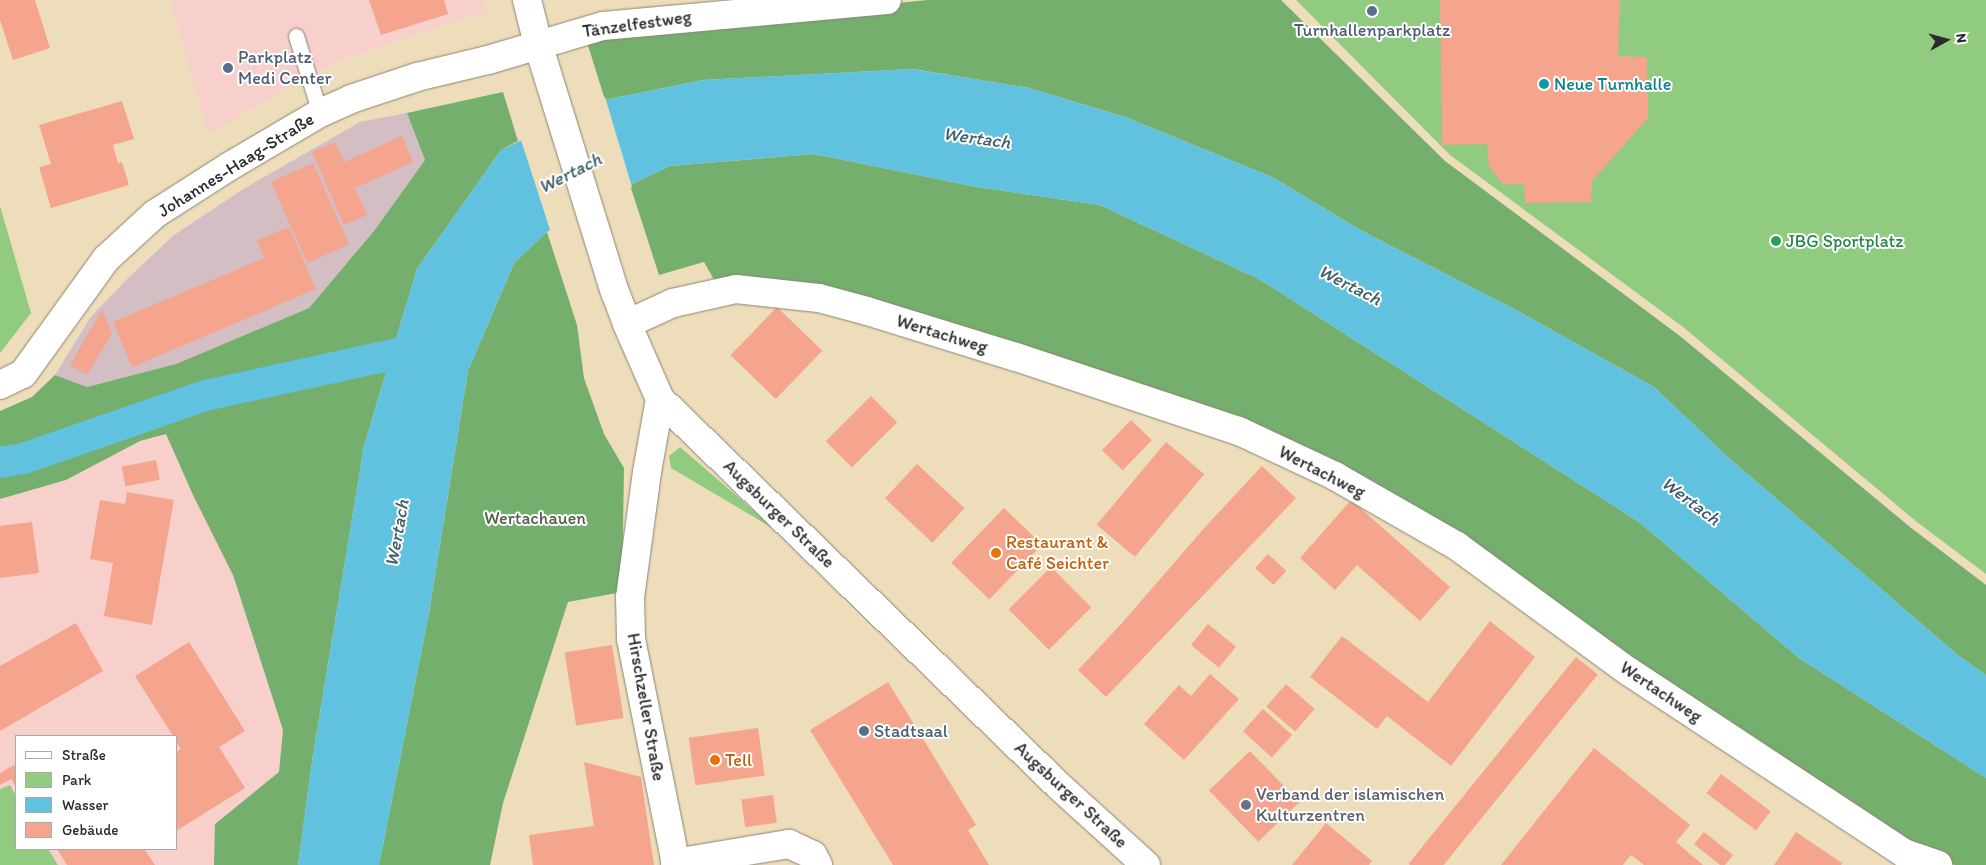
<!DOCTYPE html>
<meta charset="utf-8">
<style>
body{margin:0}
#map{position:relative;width:1986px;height:865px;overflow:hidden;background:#edb;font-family:Itim,sans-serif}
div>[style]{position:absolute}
.built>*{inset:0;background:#f7d0cc}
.industrial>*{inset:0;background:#d2bec3}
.green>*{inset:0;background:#90cb7f}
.forest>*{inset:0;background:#74af6e}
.water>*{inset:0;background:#60c2de}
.pier>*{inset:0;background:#edb}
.canal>*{height:31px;margin:-15.5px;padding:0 15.5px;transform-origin:15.5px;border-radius:15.5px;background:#60c2de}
.building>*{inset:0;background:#f5a48d;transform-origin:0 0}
.roads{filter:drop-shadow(0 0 1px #8c8473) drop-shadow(0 0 1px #8c8473)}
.lane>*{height:15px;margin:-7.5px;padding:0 7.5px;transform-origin:7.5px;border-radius:7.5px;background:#fff}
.street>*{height:28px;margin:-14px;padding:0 14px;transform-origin:14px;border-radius:14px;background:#fff}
.secondary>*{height:28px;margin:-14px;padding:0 14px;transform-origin:14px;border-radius:14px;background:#fff}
.dots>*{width:14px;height:14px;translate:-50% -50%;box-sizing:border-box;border:2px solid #fff;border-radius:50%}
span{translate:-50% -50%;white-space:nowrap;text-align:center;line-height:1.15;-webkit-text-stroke:4px #fff;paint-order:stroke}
.street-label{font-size:18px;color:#2b2b2b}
.service-label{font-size:18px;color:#4e5e75}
.left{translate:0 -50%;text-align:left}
.culture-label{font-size:18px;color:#0d838f}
.leisure-label{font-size:18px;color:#27864d}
.park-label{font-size:18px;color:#4e6348}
.food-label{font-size:18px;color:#c56008}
.worship-label{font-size:18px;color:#5b616d}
.water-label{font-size:19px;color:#3e606a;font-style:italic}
.legend{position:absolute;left:15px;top:735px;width:162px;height:115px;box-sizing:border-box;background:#fff;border:1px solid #aaa;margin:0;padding:6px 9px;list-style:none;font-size:15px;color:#2b2b2b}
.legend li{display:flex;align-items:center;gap:10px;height:25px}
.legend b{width:25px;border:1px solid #aaa}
.north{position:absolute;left:1921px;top:15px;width:50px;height:50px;-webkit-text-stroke:4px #fff;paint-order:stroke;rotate:83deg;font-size:14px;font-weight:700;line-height:20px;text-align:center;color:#2b2b2b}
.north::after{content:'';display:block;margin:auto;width:18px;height:22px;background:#2b2b2b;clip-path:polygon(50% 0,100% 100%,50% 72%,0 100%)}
</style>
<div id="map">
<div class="built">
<i style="clip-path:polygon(170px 0,483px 0,486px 11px,342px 60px,305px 78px,208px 134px)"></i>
<i style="clip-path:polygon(evenodd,324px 396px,267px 865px,0 865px,0 475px,324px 396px,16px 736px,176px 736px,176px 849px,16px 849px,16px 736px)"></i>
</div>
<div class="industrial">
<i style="clip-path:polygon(407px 113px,425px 160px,374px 231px,309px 308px,176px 364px,87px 387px,55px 375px,90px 318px,128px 278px,174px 235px,245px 188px,360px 122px)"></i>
</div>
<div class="green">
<i style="clip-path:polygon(1296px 0,1986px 0,1986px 574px,1917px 522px,1683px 327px,1450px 155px)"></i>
<i style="clip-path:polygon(0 206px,31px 313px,0 353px)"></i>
<i style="clip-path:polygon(680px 447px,776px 530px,671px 468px,669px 456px)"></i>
<i style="clip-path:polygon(10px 785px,16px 796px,16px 849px,48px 849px,58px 865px,0 865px,0 789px)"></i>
</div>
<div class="forest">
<i style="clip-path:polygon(928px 0,1281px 0,1445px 161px,1680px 336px,1910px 527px,1986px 585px,1986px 675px,1959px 656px,1730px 459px,1654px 387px,1516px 310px,1362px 231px,1272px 177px,1125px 117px,1029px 88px,913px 69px,703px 80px,605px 100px,587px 42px,673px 25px)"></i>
<i style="clip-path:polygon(503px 92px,518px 141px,501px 150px,417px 269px,364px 446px,313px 755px,298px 865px,214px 865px,215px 824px,279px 772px,283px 730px,233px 575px,193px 495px,166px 434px,140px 441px,66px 480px,0 499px,0 411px,32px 397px,55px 375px,87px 387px,176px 364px,309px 308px,374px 231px,425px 160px,407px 113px)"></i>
<i style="clip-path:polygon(814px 154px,977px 187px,1100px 205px,1259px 279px,1639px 522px,1799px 658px,1986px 778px,1986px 865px,1955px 865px,1906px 848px,1241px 423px,716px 283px,704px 262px,659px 275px,630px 185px,670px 166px)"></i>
<i style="clip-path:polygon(547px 232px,577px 325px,584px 378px,604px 434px,624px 468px,622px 592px,568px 602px,503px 803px,490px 865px,379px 865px,429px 613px,468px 371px,514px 263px)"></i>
</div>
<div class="water">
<i style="clip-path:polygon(912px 69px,1029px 88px,1125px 117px,1272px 177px,1362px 231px,1516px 310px,1654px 387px,1730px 459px,1959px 656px,1986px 675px,1986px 778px,1799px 658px,1639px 522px,1259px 279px,1100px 205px,977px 187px,814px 154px,670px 166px,630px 185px,547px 232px,514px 263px,468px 371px,429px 613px,379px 865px,298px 865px,313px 755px,364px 446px,417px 269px,501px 150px,605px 100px,703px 80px)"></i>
</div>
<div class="pier">
<i style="clip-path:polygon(605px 97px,632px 187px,551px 233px,520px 137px)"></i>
</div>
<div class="canal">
<i style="left:0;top:462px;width:23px;rotate:-10deg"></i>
<i style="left:23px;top:458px;width:193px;rotate:-19.1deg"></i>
<i style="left:205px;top:395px;width:229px;rotate:-12.3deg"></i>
</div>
<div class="building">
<i style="clip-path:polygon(0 0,35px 0,50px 48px,13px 60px,0 20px)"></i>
<i style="clip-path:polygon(369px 0,444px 0,448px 14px,381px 35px)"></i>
<i style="clip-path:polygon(1440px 0,1620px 0,1618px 56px,1647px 57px,1648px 118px,1592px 181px,1591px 202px,1525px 203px,1524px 184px,1503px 184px,1489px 167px,1487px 144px,1442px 145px)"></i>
<i style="clip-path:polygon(122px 101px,134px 139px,113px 145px,118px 163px,122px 162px,129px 185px,51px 208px,39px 167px,51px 164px,39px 125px)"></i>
<i style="clip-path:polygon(402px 136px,413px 162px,355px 188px,367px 215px,344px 225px,312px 152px,335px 142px,344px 162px)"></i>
<i style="left:313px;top:163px;width:89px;height:46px;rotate:66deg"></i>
<i style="clip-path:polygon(289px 227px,316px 289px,132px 367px,113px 322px,264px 258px,257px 240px)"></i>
<i style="left:777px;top:307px;width:63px;height:67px;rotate:44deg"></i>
<i style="clip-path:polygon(102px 310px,112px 334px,87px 375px,70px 365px)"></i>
<i style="left:871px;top:396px;width:37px;height:64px;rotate:45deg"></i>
<i style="left:1131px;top:420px;width:29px;height:42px;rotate:44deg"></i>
<i style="left:1166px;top:442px;width:50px;height:108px;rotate:40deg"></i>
<i style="left:156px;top:460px;width:20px;height:35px;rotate:79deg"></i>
<i style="left:917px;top:464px;width:65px;height:47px;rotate:43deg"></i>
<i style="clip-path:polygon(1262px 466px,1296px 498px,1106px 697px,1078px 670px,1122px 623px,1206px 526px)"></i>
<i style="clip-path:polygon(127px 492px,174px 500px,152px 625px,104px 616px,113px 563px,90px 559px,100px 500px,125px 504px)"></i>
<i style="clip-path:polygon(1351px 500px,1450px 587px,1420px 621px,1357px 565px,1335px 590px,1300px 558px)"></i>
<i style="left:1004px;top:508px;width:53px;height:76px;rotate:44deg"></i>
<i style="clip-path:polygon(32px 522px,39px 573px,0 578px,0 526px)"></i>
<i style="left:1268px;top:554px;width:25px;height:19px;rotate:43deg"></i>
<i style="left:1051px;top:567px;width:57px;height:60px;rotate:45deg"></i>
<i style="clip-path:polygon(1490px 621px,1535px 657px,1451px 766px,1387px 716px,1377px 729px,1310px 677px,1342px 636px,1428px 702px)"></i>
<i style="clip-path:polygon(76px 623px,103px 671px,0 731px,0 666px)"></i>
<i style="left:1208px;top:624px;width:36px;height:27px;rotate:39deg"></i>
<i style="clip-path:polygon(189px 642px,245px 731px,219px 747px,245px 788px,176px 831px,176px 752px,181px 749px,176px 742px,176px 736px,173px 736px,135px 676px)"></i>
<i style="left:612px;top:645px;width:74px;height:48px;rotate:81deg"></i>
<i style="left:1576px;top:657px;width:28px;height:266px;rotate:39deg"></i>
<i style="clip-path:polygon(1210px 674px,1239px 699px,1184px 760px,1144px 724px,1179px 685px,1191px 696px)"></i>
<i style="clip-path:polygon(888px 682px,976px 825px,968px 830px,989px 865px,893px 865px,810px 730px)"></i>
<i style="left:1286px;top:684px;width:38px;height:30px;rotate:41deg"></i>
<i style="left:1263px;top:709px;width:39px;height:30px;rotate:42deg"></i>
<i style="left:758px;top:728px;width:48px;height:70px;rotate:82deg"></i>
<i style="clip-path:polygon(1594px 748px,1690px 825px,1676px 842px,1703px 865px,1644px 865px,1631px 855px,1623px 865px,1501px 865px)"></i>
<i style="left:1250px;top:751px;width:71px;height:57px;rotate:46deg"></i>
<i style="clip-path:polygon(584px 762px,641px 777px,654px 865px,533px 865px,529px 835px,594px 826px)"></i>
<i style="clip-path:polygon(16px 764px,16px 787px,11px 779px,0 785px,0 773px)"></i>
<i style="left:1721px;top:774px;width:62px;height:24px;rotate:37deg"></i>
<i style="left:773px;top:795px;width:28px;height:32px;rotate:82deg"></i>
<i style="clip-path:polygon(1326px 823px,1372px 861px,1369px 865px,1292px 865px)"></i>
<i style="clip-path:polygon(1704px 832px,1733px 855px,1725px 865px,1720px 865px,1694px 844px)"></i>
<i style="clip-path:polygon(1796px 832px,1842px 863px,1841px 865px,1774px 865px)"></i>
<i style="clip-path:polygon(57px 849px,147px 849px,145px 850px,155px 865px,67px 865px)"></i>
</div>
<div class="roads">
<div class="lane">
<i style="left:296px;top:36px;width:81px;rotate:72.7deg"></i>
</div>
<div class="street">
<i style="left:627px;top:324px;width:51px;rotate:-24.5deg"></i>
<i style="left:673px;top:303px;width:65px;rotate:-12.5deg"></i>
<i style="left:736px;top:289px;width:83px;rotate:6.2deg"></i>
<i style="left:819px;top:298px;width:50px;rotate:15.2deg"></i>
<i style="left:867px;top:311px;width:156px;rotate:17.2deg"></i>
<i style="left:1016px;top:357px;width:235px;rotate:18.4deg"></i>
<i style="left:1239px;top:431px;width:106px;rotate:25.1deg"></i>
<i style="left:1335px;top:476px;width:141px;rotate:29.8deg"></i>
<i style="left:1457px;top:546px;width:212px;rotate:36.2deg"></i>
<i style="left:1628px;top:671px;width:331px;rotate:33.4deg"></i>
<i style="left:1904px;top:853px;width:36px;rotate:19deg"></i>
<i style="left:0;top:385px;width:25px;rotate:-26deg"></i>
<i style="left:23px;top:374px;width:142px;rotate:-54.2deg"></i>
<i style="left:106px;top:259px;width:67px;rotate:-42.6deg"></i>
<i style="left:155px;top:214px;width:89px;rotate:-32.6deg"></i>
<i style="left:230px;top:166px;width:104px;rotate:-30.5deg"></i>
<i style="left:320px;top:113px;width:34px;rotate:-24deg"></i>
<i style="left:351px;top:99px;width:70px;rotate:-18.4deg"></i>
<i style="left:417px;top:77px;width:73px;rotate:-13.5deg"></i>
<i style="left:488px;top:60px;width:120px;rotate:-16.5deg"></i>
<i style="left:603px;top:26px;width:285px;rotate:-5.2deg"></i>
<i style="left:660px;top:399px;width:74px;rotate:100.1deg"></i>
<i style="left:647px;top:472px;width:126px;rotate:97.7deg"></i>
<i style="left:630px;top:597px;width:42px;rotate:88.6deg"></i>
<i style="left:631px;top:639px;width:230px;rotate:78.7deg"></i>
<i style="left:675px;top:863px;width:116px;rotate:-9.5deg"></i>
<i style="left:789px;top:844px;width:26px;rotate:25deg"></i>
<i style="left:813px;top:855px;width:11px;rotate:63deg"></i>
</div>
<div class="secondary">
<i style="left:527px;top:0;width:45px;rotate:76deg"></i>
<i style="left:538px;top:44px;width:260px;rotate:72.8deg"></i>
<i style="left:615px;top:292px;width:34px;rotate:69deg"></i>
<i style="left:627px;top:324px;width:82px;rotate:66.3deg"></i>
<i style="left:660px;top:399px;width:557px;rotate:44.13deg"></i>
<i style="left:1060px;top:787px;width:116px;rotate:42.2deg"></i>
</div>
</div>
<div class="dots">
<i style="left:1372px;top:11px;background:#5c6f8a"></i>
<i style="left:228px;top:68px;background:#5c6f8a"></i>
<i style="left:1544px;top:84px;background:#0f9aa8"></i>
<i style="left:1776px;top:241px;background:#2e9e5b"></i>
<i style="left:996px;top:553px;background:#e8710a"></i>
<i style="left:864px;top:731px;background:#5c6f8a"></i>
<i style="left:715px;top:760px;background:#e8710a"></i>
<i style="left:1246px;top:805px;background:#6b7280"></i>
</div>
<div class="street-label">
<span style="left:637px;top:24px;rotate:-8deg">Tänzelfestweg</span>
<span style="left:236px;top:165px;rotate:-32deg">Johannes-Haag-Straße</span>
<span style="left:942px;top:334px;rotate:17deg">Wertachweg</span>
<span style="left:1322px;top:472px;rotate:27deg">Wertachweg</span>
<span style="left:779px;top:514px;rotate:44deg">Augsburger Straße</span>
<span style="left:1661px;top:692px;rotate:34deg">Wertachweg</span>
<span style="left:646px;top:707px;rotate:80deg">Hirschzeller Straße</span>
<span style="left:1071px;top:795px;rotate:43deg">Augsburger Straße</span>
</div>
<div class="service-label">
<span style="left:1372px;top:30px">Turnhallenparkplatz</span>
<span class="left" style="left:238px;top:68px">Parkplatz<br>Medi Center</span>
<span class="left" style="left:874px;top:731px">Stadtsaal</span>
</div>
<div class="culture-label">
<span class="left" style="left:1554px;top:84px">Neue Turnhalle</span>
</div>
<div class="leisure-label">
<span class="left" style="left:1786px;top:241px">JBG Sportplatz</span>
</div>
<div class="park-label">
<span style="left:535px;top:518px">Wertachauen</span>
</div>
<div class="food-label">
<span class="left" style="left:1006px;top:553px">Restaurant &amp;<br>Café Seichter</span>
<span class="left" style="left:725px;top:760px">Tell</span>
</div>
<div class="worship-label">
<span class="left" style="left:1256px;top:805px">Verband der islamischen<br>Kulturzentren</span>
</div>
<div class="water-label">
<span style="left:977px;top:138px;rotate:8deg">Wertach</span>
<span style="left:570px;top:173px;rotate:-27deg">Wertach</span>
<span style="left:1350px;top:285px;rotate:27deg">Wertach</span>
<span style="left:1691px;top:501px;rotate:37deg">Wertach</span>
<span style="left:397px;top:533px;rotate:-80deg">Wertach</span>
</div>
<ul class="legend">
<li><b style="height:6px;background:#fff"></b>Straße</li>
<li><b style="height:14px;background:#90cb7f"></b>Park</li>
<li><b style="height:14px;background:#60c2de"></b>Wasser</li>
<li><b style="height:14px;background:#f5a48d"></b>Gebäude</li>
</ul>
<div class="north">N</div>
</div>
